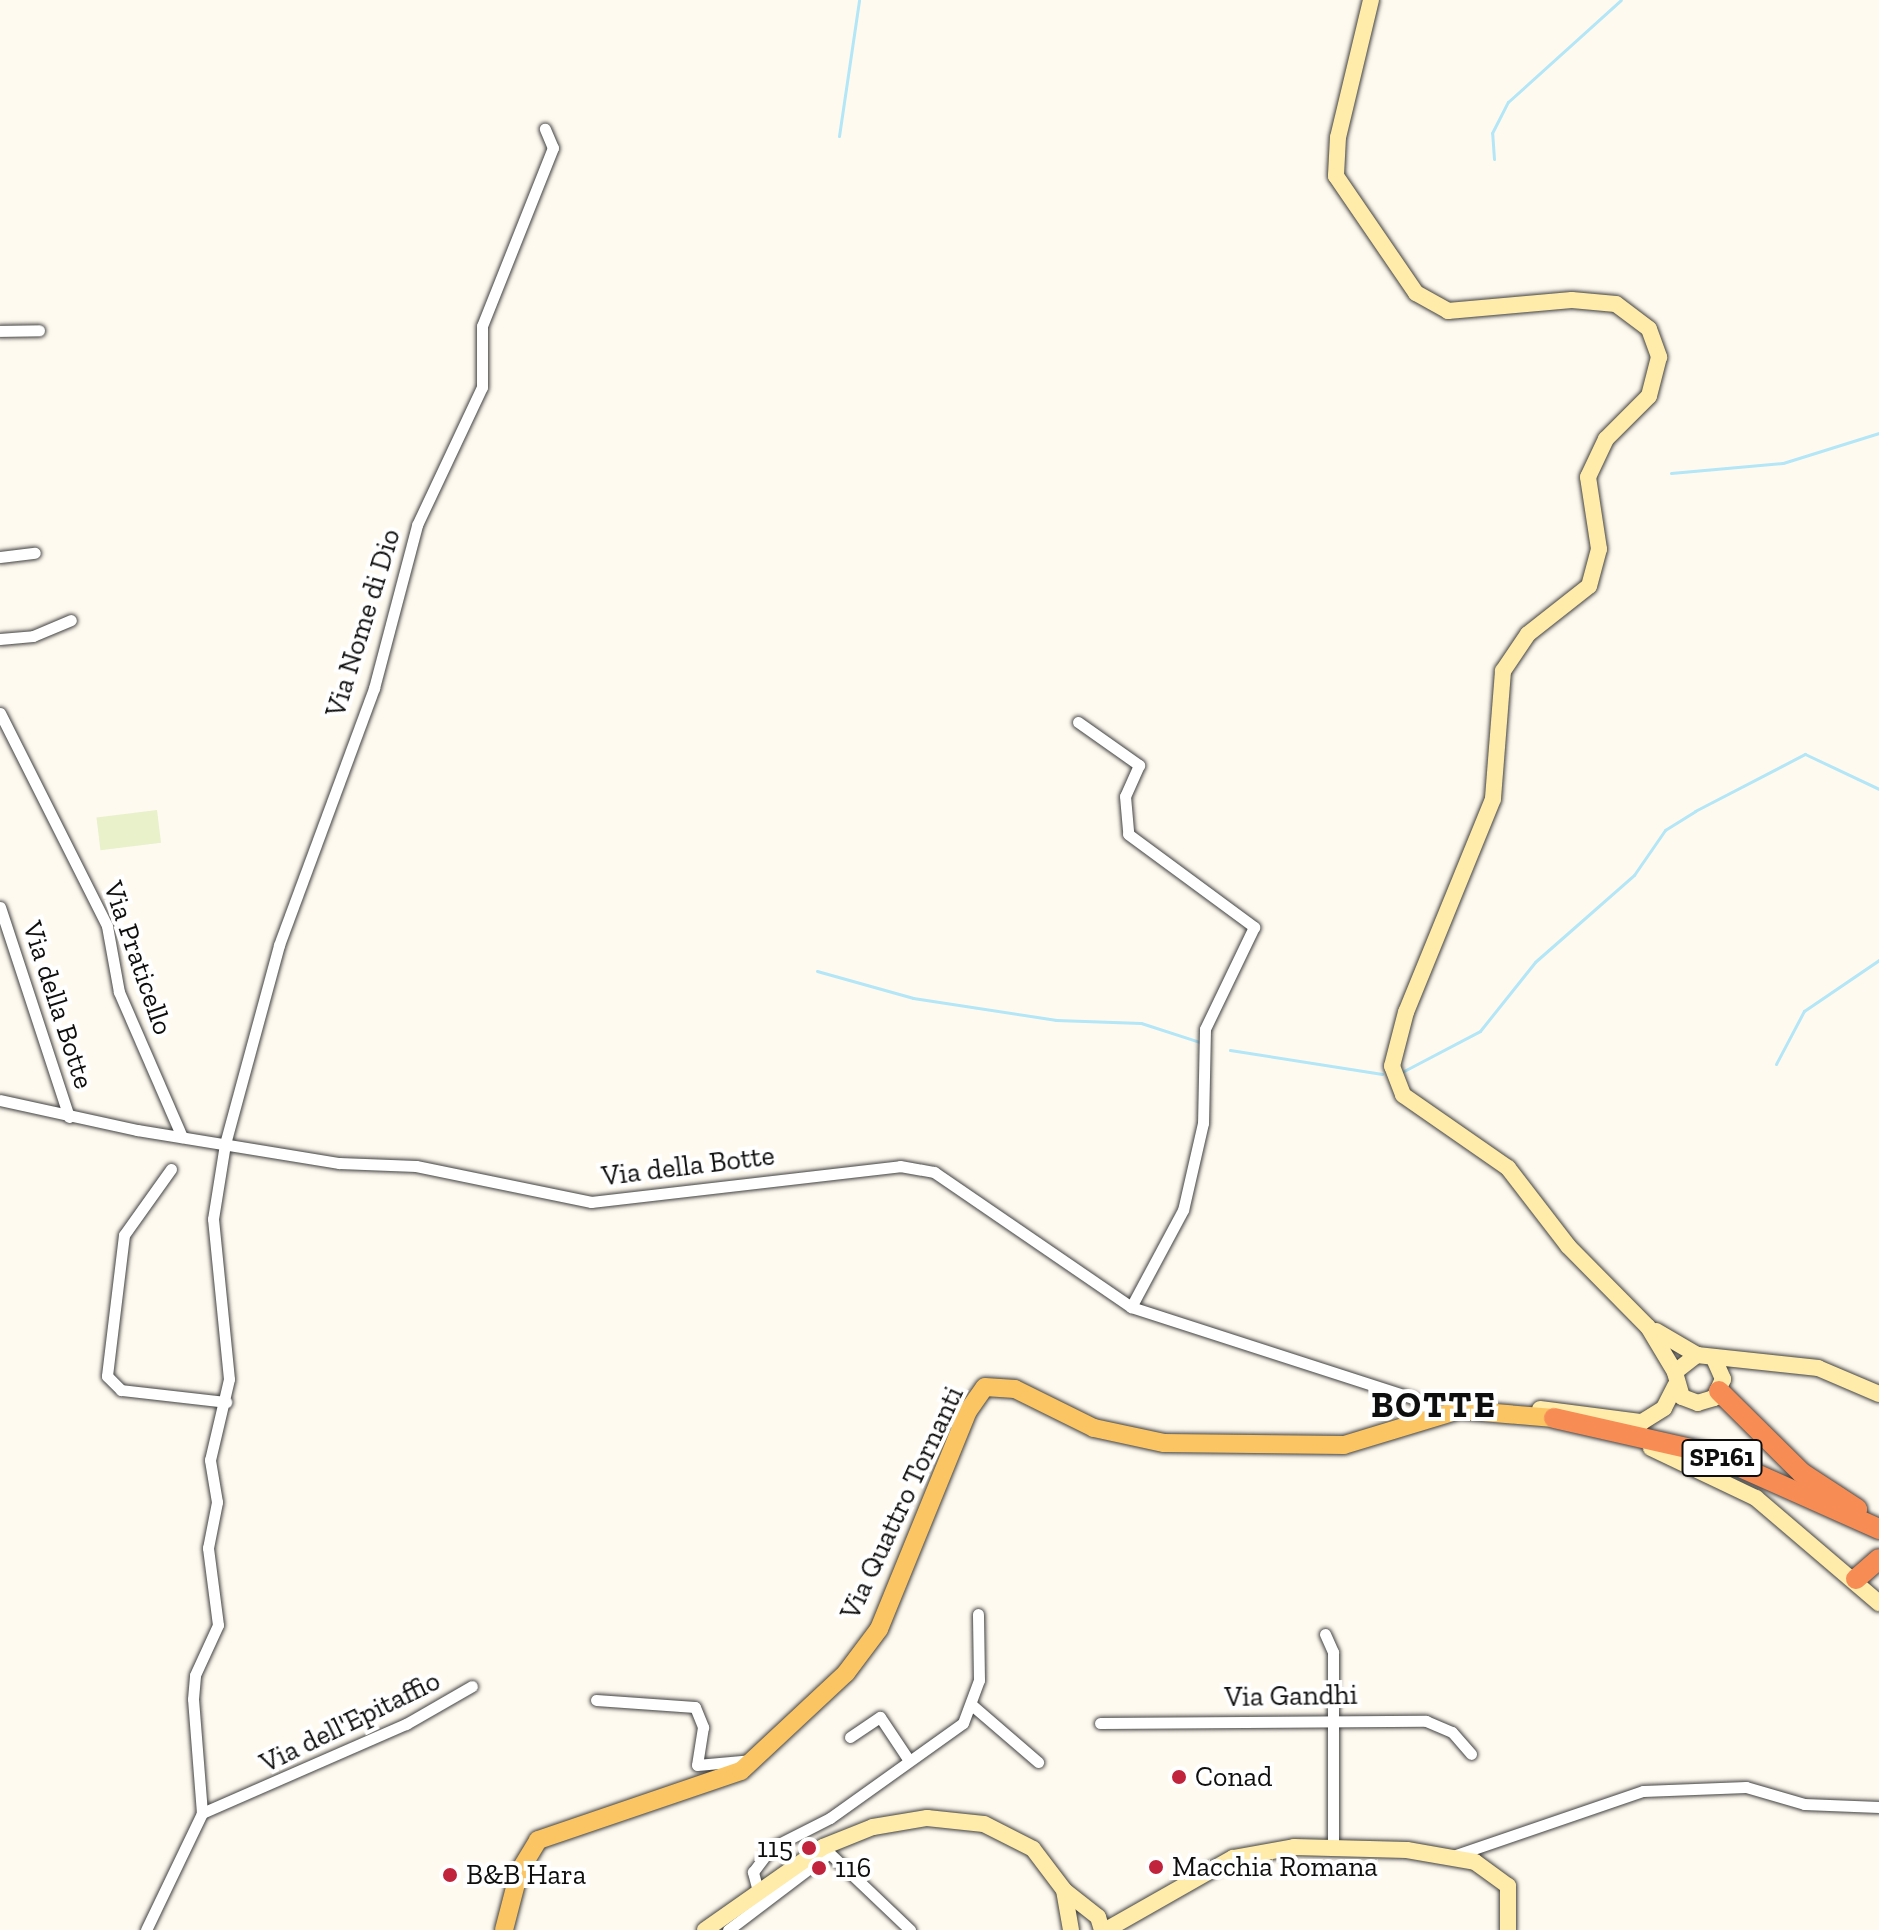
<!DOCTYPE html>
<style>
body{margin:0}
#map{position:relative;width:1879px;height:1930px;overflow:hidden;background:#fffaef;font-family:"Zilla Slab",serif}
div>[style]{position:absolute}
.pitch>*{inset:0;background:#e8f1ca;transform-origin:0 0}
.stream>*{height:3px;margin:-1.5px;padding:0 1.5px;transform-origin:1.5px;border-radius:1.5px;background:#b3e6f7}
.roads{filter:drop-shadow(0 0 2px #414141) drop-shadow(0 0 2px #414141)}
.street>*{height:11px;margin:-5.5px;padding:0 5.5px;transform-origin:5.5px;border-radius:5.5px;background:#fff}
.secondary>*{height:16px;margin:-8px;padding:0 8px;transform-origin:8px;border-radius:8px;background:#ffecaa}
.primary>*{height:18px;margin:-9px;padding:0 9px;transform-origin:9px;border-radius:9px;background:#fbc563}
.highway>*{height:20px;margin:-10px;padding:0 10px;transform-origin:10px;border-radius:10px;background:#f78d55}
.dots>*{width:22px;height:22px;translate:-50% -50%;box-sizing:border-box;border:4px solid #fff;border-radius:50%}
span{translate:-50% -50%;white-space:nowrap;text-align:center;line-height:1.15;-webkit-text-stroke:8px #fff;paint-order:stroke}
.shield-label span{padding:2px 6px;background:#fff;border:2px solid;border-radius:6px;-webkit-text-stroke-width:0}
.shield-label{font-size:26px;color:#0e0e0e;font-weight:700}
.street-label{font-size:28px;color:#0e0e0e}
.poi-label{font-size:28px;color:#0e0e0e}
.left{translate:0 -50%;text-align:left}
.right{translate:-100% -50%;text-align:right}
.district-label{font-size:36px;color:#0e0e0e;font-weight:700;letter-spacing:2px}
</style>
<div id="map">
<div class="pitch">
<i style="left:157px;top:810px;width:33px;height:61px;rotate:83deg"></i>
</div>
<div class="stream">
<i style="left:839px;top:136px;width:137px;rotate:-81.6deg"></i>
<i style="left:1494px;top:159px;width:26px;rotate:-94deg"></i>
<i style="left:1492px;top:133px;width:35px;rotate:-63deg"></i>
<i style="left:1508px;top:102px;width:152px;rotate:-42.1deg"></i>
<i style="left:1671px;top:473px;width:112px;rotate:-5.1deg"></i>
<i style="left:1783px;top:463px;width:101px;rotate:-17.4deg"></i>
<i style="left:817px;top:971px;width:100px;rotate:15.7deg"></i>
<i style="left:913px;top:998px;width:145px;rotate:8.7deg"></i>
<i style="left:1056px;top:1020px;width:85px;rotate:2deg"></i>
<i style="left:1141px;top:1023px;width:62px;rotate:17.9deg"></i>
<i style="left:1230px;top:1050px;width:154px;rotate:9deg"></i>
<i style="left:1776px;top:1064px;width:60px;rotate:-62.2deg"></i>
<i style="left:1804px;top:1011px;width:91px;rotate:-34.2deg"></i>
<i style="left:1402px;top:1072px;width:88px;rotate:-27.7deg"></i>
<i style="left:1480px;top:1031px;width:88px;rotate:-51.4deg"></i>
<i style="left:1535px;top:962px;width:132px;rotate:-41.3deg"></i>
<i style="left:1634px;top:875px;width:55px;rotate:-55.4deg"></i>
<i style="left:1665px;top:830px;width:36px;rotate:-32deg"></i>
<i style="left:1695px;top:811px;width:124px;rotate:-27.4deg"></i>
<i style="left:1805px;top:754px;width:82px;rotate:25.3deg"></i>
</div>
<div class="roads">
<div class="street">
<i style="left:0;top:331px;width:39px;rotate:-1deg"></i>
<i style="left:0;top:557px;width:35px;rotate:-7deg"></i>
<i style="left:0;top:639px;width:33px;rotate:-5deg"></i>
<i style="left:33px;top:636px;width:41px;rotate:-22.8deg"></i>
<i style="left:0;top:713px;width:238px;rotate:63.3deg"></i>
<i style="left:107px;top:926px;width:67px;rotate:79.7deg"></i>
<i style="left:119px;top:992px;width:158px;rotate:66.5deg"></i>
<i style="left:1078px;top:722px;width:75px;rotate:35.2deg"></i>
<i style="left:1139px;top:765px;width:34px;rotate:114deg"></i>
<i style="left:1125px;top:796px;width:38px;rotate:85deg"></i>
<i style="left:1128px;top:834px;width:157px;rotate:36.4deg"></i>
<i style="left:1254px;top:927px;width:113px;rotate:115.7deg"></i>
<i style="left:1205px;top:1029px;width:94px;rotate:91.2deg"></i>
<i style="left:1203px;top:1123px;width:89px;rotate:102.9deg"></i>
<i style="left:1183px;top:1210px;width:110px;rotate:118.2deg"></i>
<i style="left:0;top:907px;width:221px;rotate:71.8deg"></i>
<i style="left:0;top:1100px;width:140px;rotate:12.4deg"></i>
<i style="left:137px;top:1130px;width:205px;rotate:9.3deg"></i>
<i style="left:339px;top:1163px;width:77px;rotate:2.2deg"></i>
<i style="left:416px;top:1166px;width:179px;rotate:11.6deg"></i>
<i style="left:591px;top:1202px;width:311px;rotate:-6.6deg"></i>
<i style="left:900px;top:1166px;width:35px;rotate:10deg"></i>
<i style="left:934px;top:1172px;width:239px;rotate:34.4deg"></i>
<i style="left:1131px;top:1307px;width:296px;rotate:17.9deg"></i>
<i style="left:1413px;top:1398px;width:28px;rotate:35deg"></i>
<i style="left:171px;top:1169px;width:81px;rotate:125.5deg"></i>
<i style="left:124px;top:1235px;width:142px;rotate:96.9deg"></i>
<i style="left:107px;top:1376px;width:20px;rotate:45deg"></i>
<i style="left:121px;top:1390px;width:106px;rotate:6.5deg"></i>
<i style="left:1325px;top:1634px;width:20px;rotate:66deg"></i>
<i style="left:1333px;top:1652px;width:195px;rotate:90deg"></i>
<i style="left:596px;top:1700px;width:99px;rotate:4deg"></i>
<i style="left:695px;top:1707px;width:22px;rotate:68deg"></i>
<i style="left:703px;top:1727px;width:38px;rotate:99deg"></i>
<i style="left:697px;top:1765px;width:56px;rotate:-5.1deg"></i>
<i style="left:973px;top:1706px;width:86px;rotate:40.7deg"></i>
<i style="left:1100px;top:1723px;width:326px;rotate:-0.4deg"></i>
<i style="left:1426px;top:1721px;width:28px;rotate:23deg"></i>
<i style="left:1452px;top:1732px;width:29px;rotate:49deg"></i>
<i style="left:850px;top:1737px;width:36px;rotate:-34deg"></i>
<i style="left:880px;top:1717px;width:50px;rotate:56.3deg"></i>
<i style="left:202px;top:1813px;width:223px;rotate:-23.6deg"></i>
<i style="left:406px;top:1724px;width:76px;rotate:-29.9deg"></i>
<i style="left:824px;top:1848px;width:119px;rotate:43.6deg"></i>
<i style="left:1453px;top:1856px;width:201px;rotate:-18.9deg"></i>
<i style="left:1643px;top:1791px;width:103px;rotate:-2.2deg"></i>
<i style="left:1746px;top:1787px;width:60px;rotate:16.3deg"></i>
<i style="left:1804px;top:1804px;width:75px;rotate:2.3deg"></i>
<i style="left:758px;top:1891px;width:20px;rotate:-105deg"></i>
<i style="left:753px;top:1872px;width:30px;rotate:-53deg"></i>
<i style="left:771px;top:1848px;width:66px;rotate:-27deg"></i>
<i style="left:830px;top:1818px;width:163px;rotate:-35.5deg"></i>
<i style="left:963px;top:1723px;width:46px;rotate:-69.6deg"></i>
<i style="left:979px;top:1680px;width:66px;rotate:-90.9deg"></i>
<i style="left:146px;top:1930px;width:130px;rotate:-64.4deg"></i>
<i style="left:202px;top:1813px;width:114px;rotate:-94.5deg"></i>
<i style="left:193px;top:1699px;width:24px;rotate:-85deg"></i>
<i style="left:195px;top:1675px;width:55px;rotate:-65.3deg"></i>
<i style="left:218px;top:1625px;width:78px;rotate:-97.4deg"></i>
<i style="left:208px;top:1548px;width:47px;rotate:-78.9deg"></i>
<i style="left:217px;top:1502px;width:43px;rotate:-99.5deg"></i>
<i style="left:210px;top:1460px;width:83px;rotate:-76.8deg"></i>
<i style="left:229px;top:1379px;width:161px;rotate:-95.7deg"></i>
<i style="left:213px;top:1219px;width:76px;rotate:-80.9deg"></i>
<i style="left:225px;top:1144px;width:206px;rotate:-74.8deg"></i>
<i style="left:279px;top:945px;width:274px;rotate:-69.7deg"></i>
<i style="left:374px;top:688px;width:169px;rotate:-75.2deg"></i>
<i style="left:417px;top:525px;width:153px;rotate:-64.8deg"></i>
<i style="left:482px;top:387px;width:61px;rotate:-90deg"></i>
<i style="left:482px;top:326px;width:192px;rotate:-68.3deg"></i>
<i style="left:553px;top:148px;width:21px;rotate:-113deg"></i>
<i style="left:728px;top:1930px;width:126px;rotate:-37.2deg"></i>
</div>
<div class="secondary">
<i style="left:1371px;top:0;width:141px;rotate:103.5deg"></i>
<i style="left:1338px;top:137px;width:39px;rotate:93deg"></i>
<i style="left:1336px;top:176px;width:142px;rotate:55.6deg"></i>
<i style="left:1416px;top:293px;width:37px;rotate:29deg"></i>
<i style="left:1448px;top:311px;width:124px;rotate:-5.1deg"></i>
<i style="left:1572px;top:300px;width:44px;rotate:5.2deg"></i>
<i style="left:1616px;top:304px;width:41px;rotate:37.1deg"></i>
<i style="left:1649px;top:329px;width:30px;rotate:70deg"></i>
<i style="left:1659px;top:357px;width:40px;rotate:104.4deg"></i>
<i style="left:1649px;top:396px;width:61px;rotate:135deg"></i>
<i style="left:1606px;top:439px;width:42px;rotate:115.3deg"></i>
<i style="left:1588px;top:477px;width:73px;rotate:81.3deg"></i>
<i style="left:1599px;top:549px;width:38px;rotate:105deg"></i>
<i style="left:1589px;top:586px;width:78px;rotate:141.8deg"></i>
<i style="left:1528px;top:634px;width:45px;rotate:124deg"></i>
<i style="left:1503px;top:671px;width:128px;rotate:94.5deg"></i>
<i style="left:1493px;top:799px;width:230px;rotate:112.2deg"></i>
<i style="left:1406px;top:1012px;width:56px;rotate:104.5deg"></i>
<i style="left:1392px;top:1066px;width:31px;rotate:69deg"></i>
<i style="left:1403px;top:1095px;width:128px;rotate:34.8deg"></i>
<i style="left:1508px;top:1168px;width:98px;rotate:52.4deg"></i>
<i style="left:1568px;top:1246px;width:114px;rotate:45.4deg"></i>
<i style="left:1648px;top:1327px;width:52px;rotate:59deg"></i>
<i style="left:1656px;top:1331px;width:48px;rotate:30.3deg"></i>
<i style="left:1715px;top:1361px;width:20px;rotate:66deg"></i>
<i style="left:1723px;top:1379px;width:21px;rotate:115deg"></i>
<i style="left:1714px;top:1398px;width:17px;rotate:163deg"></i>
<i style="left:1698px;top:1403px;width:17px;rotate:-159deg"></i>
<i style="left:1682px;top:1397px;width:26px;rotate:-106deg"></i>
<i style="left:1675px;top:1372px;width:28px;rotate:-38deg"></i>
<i style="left:1697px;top:1355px;width:122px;rotate:6.1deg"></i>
<i style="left:1818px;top:1368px;width:66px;rotate:23.1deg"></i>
<i style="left:1540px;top:1409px;width:103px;rotate:7.3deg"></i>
<i style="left:1642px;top:1422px;width:26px;rotate:-32deg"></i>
<i style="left:1664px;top:1408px;width:25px;rotate:-63deg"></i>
<i style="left:1651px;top:1448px;width:116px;rotate:25.5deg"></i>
<i style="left:1756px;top:1498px;width:162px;rotate:40.5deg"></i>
<i style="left:1065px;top:1891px;width:42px;rotate:38.2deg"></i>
<i style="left:1098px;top:1917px;width:14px;rotate:73deg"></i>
<i style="left:705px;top:1930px;width:144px;rotate:-35.1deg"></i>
<i style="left:823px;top:1847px;width:54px;rotate:-21.8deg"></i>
<i style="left:873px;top:1827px;width:55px;rotate:-9.5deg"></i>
<i style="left:927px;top:1818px;width:57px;rotate:6deg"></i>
<i style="left:984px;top:1824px;width:55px;rotate:27deg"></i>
<i style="left:1033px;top:1849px;width:51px;rotate:52.9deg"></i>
<i style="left:1064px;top:1890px;width:41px;rotate:80.1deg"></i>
<i style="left:1106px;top:1930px;width:146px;rotate:-29.6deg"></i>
<i style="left:1233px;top:1858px;width:62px;rotate:-10.2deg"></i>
<i style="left:1294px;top:1847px;width:113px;rotate:1.5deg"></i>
<i style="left:1407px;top:1850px;width:69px;rotate:10deg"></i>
<i style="left:1475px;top:1862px;width:41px;rotate:36deg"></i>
<i style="left:1508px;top:1886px;width:44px;rotate:90deg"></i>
</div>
<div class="primary">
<i style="left:504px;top:1930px;width:60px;rotate:-75.5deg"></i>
<i style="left:519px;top:1872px;width:37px;rotate:-59deg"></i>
<i style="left:538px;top:1840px;width:214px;rotate:-18.8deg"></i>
<i style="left:741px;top:1771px;width:144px;rotate:-43deg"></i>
<i style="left:846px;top:1673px;width:55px;rotate:-53.1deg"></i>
<i style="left:879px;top:1629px;width:235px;rotate:-67.8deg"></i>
<i style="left:968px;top:1411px;width:29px;rotate:-55deg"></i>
<i style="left:985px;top:1387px;width:30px;rotate:4deg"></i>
<i style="left:1015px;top:1389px;width:88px;rotate:26.3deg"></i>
<i style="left:1094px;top:1428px;width:72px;rotate:12.1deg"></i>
<i style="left:1164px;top:1443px;width:180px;rotate:0.6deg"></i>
<i style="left:1344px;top:1445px;width:120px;rotate:-16.9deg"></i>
<i style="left:1459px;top:1410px;width:95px;rotate:4.8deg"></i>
</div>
<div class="highway">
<i style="left:1719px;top:1391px;width:117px;rotate:44.7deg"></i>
<i style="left:1802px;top:1473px;width:66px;rotate:33.2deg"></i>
<i style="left:1554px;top:1418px;width:159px;rotate:12.7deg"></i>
<i style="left:1709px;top:1453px;width:186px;rotate:24.1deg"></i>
<i style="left:1856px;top:1579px;width:30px;rotate:-41deg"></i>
</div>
</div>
<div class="dots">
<i style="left:1179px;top:1777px;background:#c1233c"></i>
<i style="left:809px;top:1848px;background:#c1233c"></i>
<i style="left:1156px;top:1867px;background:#c1233c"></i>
<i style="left:819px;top:1868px;background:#c1233c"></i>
<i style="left:450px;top:1875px;background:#c1233c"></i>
</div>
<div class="shield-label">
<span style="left:1722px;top:1458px">SP161</span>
</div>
<div class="street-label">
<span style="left:363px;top:623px;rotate:-73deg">Via Nome di Dio</span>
<span style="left:138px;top:958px;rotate:71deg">Via Praticello</span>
<span style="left:58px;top:1005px;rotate:72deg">Via della Botte</span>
<span style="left:688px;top:1166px;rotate:-7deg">Via della Botte</span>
<span style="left:902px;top:1503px;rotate:-65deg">Via Quattro Tornanti</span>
<span style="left:1291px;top:1696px;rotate:-1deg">Via Gandhi</span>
<span style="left:350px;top:1722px;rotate:-26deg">Via dell'Epitaffio</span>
</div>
<div class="poi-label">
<span class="left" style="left:1195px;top:1777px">Conad</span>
<span class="right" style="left:793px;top:1848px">115</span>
<span class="left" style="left:1172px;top:1867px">Macchia Romana</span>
<span class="left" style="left:835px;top:1868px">116</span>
<span class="left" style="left:466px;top:1875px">B&amp;B Hara</span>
</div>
<div class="district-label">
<span style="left:1434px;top:1405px">BOTTE</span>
</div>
</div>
